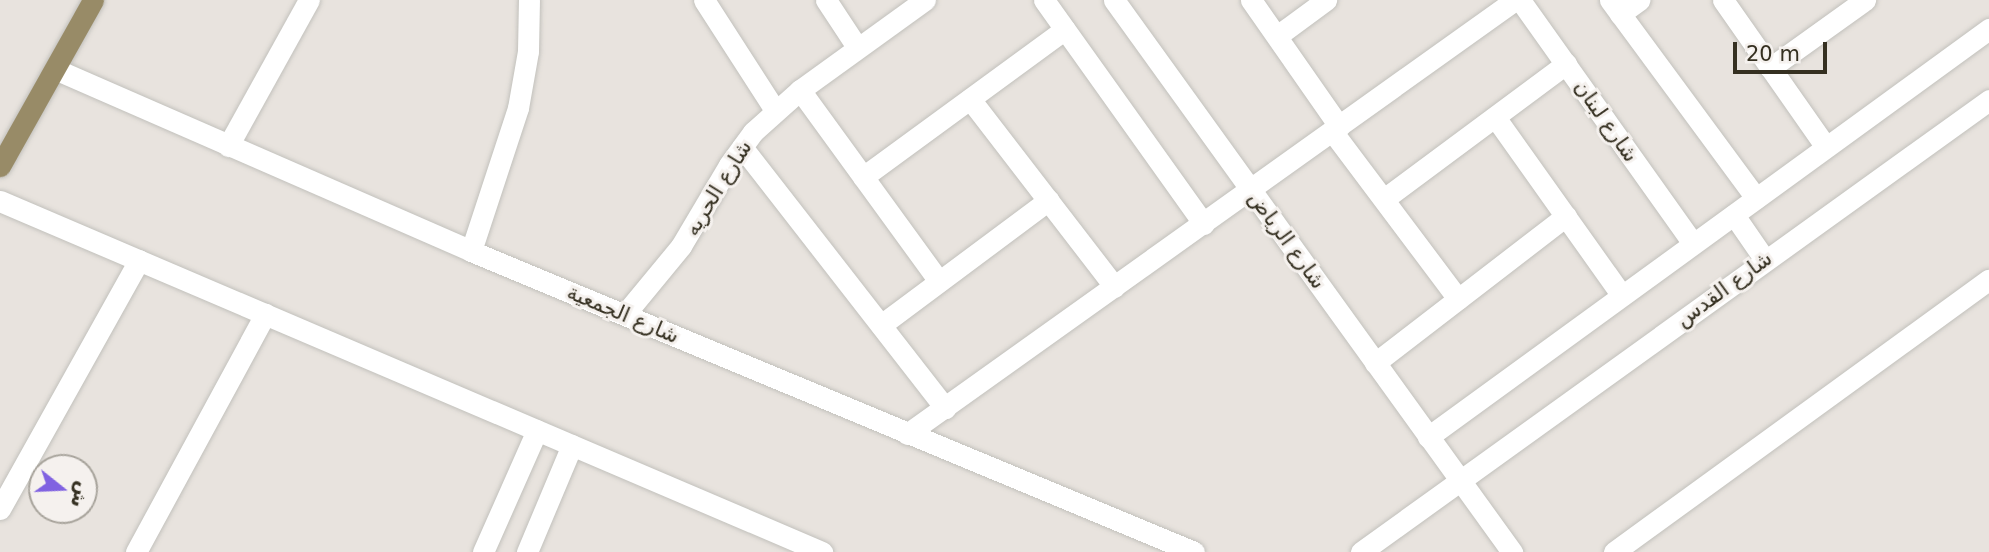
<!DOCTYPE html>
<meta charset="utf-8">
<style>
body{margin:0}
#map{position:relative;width:1989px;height:552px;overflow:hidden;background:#e8e3de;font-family:"DejaVu Sans","Noto Naskh Arabic",sans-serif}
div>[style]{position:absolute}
.roads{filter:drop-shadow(0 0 2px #c2c1bc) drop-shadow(0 0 2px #c2c1bc)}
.minor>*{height:21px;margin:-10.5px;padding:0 10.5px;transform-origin:10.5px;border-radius:10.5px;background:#fff}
.major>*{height:21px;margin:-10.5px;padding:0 10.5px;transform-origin:10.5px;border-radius:10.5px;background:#988b67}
span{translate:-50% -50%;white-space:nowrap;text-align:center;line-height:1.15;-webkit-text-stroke:6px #f5f1ee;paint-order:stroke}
.street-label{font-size:21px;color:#353021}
.north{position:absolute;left:28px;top:454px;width:70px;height:70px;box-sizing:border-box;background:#f5f1ee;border:2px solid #a8a49c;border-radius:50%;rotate:108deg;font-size:19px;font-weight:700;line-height:28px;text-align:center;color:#353021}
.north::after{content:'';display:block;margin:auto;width:24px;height:32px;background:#8062e1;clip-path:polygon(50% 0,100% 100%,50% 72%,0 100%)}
.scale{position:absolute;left:1733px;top:42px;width:94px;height:32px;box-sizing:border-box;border:4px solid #353021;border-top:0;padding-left:9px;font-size:21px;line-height:24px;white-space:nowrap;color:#353021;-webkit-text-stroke:5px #f5f1ee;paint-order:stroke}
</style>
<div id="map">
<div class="roads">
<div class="minor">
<i style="left:704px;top:0;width:131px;rotate:57.2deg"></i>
<i style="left:826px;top:0;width:56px;rotate:56.6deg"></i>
<i style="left:1044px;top:0;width:275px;rotate:54.5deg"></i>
<i style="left:1114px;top:0;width:681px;rotate:54.21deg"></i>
<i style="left:1251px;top:0;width:154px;rotate:55.1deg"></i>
<i style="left:1520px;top:0;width:297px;rotate:54.6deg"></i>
<i style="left:1610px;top:0;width:246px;rotate:53.6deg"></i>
<i style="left:1723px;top:0;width:179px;rotate:55deg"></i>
<i style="left:1620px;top:14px;width:24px;rotate:-36deg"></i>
<i style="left:1277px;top:36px;width:61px;rotate:-36.3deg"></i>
<i style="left:1770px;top:68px;width:117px;rotate:-35.6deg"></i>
<i style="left:55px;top:69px;width:454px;rotate:23.6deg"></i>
<i style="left:471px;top:251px;width:783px;rotate:22.6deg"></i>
<i style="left:800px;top:90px;width:236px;rotate:54deg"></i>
<i style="left:970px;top:99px;width:237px;rotate:52.4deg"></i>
<i style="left:1495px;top:117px;width:217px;rotate:54.6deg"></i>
<i style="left:1332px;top:131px;width:210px;rotate:53.1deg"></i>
<i style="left:228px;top:146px;width:167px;rotate:-61deg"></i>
<i style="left:742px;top:147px;width:331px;rotate:52.1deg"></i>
<i style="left:863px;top:177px;width:250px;rotate:-36.2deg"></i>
<i style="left:1384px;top:199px;width:227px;rotate:-36.6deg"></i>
<i style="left:0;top:201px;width:894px;rotate:23.12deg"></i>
<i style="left:1734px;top:215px;width:55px;rotate:55.4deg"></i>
<i style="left:471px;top:251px;width:151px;rotate:-71.8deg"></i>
<i style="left:518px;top:108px;width:58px;rotate:-80deg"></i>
<i style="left:528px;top:51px;width:51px;rotate:-88.9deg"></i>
<i style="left:625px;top:314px;width:88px;rotate:-50.5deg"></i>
<i style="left:681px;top:246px;width:94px;rotate:-59.3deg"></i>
<i style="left:729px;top:165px;width:41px;rotate:-54deg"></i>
<i style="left:753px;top:132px;width:63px;rotate:-41.8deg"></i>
<i style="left:800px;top:90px;width:154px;rotate:-35.8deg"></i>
<i style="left:881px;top:325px;width:209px;rotate:-36.7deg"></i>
<i style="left:1375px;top:363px;width:241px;rotate:-37.6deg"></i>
<i style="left:907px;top:434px;width:747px;rotate:-35.52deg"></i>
<i style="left:1428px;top:437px;width:694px;rotate:-36.03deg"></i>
<i style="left:0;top:509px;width:285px;rotate:-60.8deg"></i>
<i style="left:136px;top:552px;width:271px;rotate:-61.5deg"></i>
<i style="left:483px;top:552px;width:133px;rotate:-66.1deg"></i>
<i style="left:527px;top:552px;width:116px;rotate:-67.2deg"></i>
<i style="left:1361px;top:552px;width:774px;rotate:-35.74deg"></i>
<i style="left:1614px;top:552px;width:463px;rotate:-36deg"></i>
</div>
<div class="major">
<i style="left:0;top:166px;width:190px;rotate:-60.7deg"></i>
</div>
</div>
<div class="street-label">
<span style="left:1606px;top:121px;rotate:55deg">شارع لبنان</span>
<span style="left:718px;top:188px;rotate:-58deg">شارع الحريه</span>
<span style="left:1287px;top:240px;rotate:54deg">شارع الرياض</span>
<span style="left:1724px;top:289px;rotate:-36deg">شارع القدس</span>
<span style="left:623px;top:314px;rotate:23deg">شارع الجمعية</span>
</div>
<div class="north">ش</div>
<div class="scale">20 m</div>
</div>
